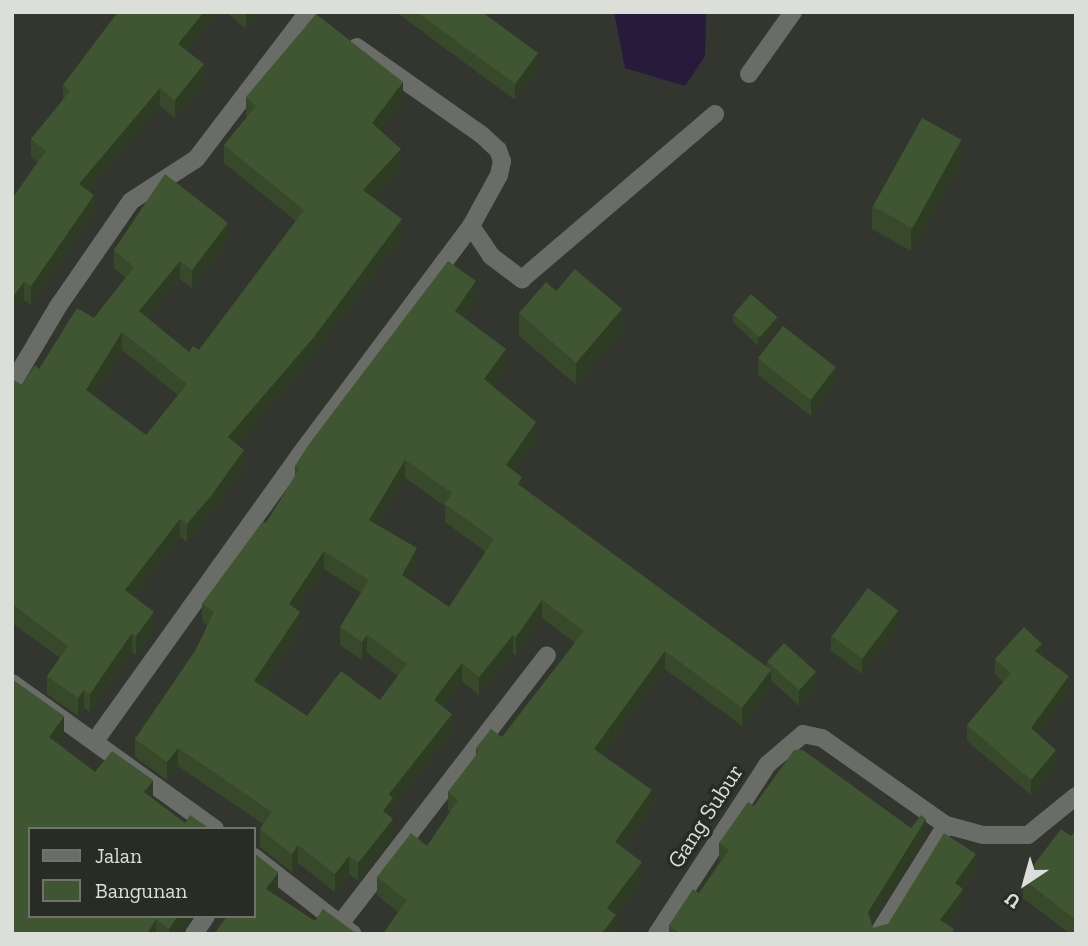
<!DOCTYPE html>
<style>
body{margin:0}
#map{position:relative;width:1088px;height:946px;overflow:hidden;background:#32362f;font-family:"Zilla Slab",serif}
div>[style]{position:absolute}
.water>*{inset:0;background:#271a3a}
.minor>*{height:18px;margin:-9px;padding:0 9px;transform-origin:9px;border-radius:9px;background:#6a6c68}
.wall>*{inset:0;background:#37492a}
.shaded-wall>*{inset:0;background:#2d3c22}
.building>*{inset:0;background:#405531;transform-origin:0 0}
span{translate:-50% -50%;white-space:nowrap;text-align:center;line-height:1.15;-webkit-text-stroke:7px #282c25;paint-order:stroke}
.street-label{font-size:23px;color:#dbded9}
.frame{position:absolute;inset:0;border:14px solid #dbded9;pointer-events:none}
.legend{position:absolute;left:28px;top:827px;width:228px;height:91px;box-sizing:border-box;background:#282c25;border:2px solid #70736d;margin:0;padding:9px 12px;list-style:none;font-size:21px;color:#dbded9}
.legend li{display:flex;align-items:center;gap:14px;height:35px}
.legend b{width:35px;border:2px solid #70736d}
.north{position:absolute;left:990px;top:848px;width:70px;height:70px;-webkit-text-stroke:5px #282c25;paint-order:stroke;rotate:216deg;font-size:19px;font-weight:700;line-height:28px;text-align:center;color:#dbded9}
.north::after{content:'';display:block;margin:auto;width:24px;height:32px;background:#dbded9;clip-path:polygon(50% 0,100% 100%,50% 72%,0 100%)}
</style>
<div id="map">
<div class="water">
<i style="clip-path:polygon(614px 12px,706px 12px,705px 56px,685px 86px,625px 68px)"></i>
</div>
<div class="minor">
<i style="left:749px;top:74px;width:76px;rotate:-54.6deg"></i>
<i style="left:471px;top:226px;width:36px;rotate:56deg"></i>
<i style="left:491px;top:256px;width:39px;rotate:37deg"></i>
<i style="left:522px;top:279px;width:254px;rotate:-40.5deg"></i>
<i style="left:12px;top:384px;width:92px;rotate:-59.3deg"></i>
<i style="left:59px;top:305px;width:126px;rotate:-55.3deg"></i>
<i style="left:131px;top:201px;width:77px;rotate:-32.9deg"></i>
<i style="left:196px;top:159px;width:185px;rotate:-52.7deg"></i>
<i style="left:12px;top:683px;width:250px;rotate:35.7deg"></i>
<i style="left:95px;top:741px;width:350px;rotate:-54.4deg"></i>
<i style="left:299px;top:456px;width:287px;rotate:-53.2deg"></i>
<i style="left:471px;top:226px;width:58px;rotate:-61.2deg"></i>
<i style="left:499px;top:175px;width:14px;rotate:-78deg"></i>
<i style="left:502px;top:161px;width:12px;rotate:-110deg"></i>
<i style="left:498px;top:150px;width:22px;rotate:-137deg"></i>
<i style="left:482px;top:135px;width:153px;rotate:-144.9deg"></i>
<i style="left:254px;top:857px;width:125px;rotate:37.9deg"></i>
<i style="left:340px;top:924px;width:339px;rotate:-52.4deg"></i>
<i style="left:194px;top:934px;width:22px;rotate:-56deg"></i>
<i style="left:657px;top:934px;width:203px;rotate:-56.9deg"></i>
<i style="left:768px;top:764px;width:46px;rotate:-40.6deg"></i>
<i style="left:803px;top:734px;width:19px;rotate:12deg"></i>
<i style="left:822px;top:738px;width:151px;rotate:35.1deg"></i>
<i style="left:946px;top:825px;width:38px;rotate:15deg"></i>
<i style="left:983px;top:835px;width:45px"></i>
<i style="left:1028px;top:835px;width:62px;rotate:-39.1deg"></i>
<i style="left:878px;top:934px;width:128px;rotate:-58deg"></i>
</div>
<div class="wall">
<i style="clip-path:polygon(118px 12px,218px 12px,187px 51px,204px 82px,175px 118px,160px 106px,88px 191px,94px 213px,31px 305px,24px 300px,12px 316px,12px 199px,37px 162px,31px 157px,31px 139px,63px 100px,63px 85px)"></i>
<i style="clip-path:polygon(226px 12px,259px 12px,246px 29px)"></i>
<i style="clip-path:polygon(396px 12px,482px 12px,538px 68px,515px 100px)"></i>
<i style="clip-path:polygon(evenodd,246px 97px,403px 100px,380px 130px,401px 167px,373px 197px,402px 237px,314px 355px,237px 445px,244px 468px,211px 514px,187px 542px,180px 537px,134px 596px,154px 630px,136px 655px,132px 652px,90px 712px,84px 708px,78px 716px,47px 694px,47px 676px,60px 658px,12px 623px,12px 383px,22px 385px,94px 318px,126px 278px,114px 268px,114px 250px,228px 241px,192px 288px,180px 279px,148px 318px,189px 352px,199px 350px,296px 221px,224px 163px,224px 145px,247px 117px,246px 115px,246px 97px,122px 350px,178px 395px,146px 435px,93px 396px,122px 350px)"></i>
<i style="clip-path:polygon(961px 163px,911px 251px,872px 229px,872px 206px)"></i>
<i style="clip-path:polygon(556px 291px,622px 332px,576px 385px,519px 336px,519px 313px)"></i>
<i style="clip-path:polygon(evenodd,476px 299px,464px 317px,506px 367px,492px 386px,536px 440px,514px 471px,522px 487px,767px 667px,767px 662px,816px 687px,799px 706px,771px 680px,771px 688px,742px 726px,665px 669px,603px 755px,652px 808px,624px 848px,642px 881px,616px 915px,616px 934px,383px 934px,398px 912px,377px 895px,377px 877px,427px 846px,450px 812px,448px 810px,448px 792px,476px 756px,476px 748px,502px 737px,575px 643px,542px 618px,516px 656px,513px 653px,479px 695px,462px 681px,443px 707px,452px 732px,393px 807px,393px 816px,391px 818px,393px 837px,358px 881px,349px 874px,335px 892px,298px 863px,292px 872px,260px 847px,260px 829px,263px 824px,178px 766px,167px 780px,135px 757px,135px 739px,195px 651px,208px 626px,202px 622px,202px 604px,266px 523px,295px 477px,295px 466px,476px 299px,405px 478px,445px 506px,445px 522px,486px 552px,449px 607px,409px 580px,417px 566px,377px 525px,405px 478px,476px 299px,324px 569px,361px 593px,340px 627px,340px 645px,362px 660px,367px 653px,398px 676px,380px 700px,307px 716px,263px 686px,300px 630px,297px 610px,324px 569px)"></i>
<i style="clip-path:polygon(733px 314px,777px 325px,758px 346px,733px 322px)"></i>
<i style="clip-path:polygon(758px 359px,836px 382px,811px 416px,758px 375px)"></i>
<i style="clip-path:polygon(898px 627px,862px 674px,831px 651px,831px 635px)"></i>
<i style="clip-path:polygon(1042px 656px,1069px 692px,1038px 734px,1056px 766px,1031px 795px,967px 741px,967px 725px,1003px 682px,995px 674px,995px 659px)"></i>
<i style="clip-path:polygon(12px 679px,64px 734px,57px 743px,95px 772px,153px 799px,185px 823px,210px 829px,30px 916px,192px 916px,179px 934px,12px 934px)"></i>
<i style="clip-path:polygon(754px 806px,911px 828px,926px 835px,871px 923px,873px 928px,888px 924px,976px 870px,963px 889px,963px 905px,948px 926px,954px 934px,669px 934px,669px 925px,699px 893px,721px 860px,719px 859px,719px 843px)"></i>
<i style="clip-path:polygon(1076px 830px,1076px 934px,1070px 934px,1023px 898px,1023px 879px,1071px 836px)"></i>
</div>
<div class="shaded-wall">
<i style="clip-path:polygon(204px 12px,218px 12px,178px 62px,178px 44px)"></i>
<i style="clip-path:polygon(246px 12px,259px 12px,246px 29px)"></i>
<i style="clip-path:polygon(538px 53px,538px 68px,515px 100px,515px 84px)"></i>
<i style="clip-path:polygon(204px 64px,204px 82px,175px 118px,175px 100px)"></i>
<i style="clip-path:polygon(403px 82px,403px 100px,372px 141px,372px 123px)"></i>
<i style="clip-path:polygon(160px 88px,160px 106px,79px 203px,79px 184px)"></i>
<i style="clip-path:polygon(961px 140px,961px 163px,911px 251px,911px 228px)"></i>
<i style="clip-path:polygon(401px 149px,401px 167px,363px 208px,363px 190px)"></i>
<i style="clip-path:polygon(94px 195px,94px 213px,31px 305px,31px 286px)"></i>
<i style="clip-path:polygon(402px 219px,402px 237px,314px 355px,228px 456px,228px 437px)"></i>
<i style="clip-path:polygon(228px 223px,228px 241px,192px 288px,192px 270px)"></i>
<i style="clip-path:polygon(180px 261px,180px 279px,139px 329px,139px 311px)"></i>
<i style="clip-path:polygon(476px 281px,476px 299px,455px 329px,455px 311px)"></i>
<i style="clip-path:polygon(24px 282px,24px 300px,12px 316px,12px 298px)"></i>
<i style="clip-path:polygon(622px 309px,622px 332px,576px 385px,576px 363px)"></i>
<i style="clip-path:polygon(777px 317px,777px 325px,758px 346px,758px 338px)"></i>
<i style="clip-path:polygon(122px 332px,122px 350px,86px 408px,86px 390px)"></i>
<i style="clip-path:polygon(506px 349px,506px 367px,484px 397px,484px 379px)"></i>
<i style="clip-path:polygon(836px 367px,836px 382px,811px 416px,811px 400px)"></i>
<i style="clip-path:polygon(536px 422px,536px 440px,506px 483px,506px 465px)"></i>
<i style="clip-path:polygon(244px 450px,244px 468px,211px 514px,187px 542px,187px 524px)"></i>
<i style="clip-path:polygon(405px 460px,405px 478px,369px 538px,369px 520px)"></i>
<i style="clip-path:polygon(522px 477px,522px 496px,518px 484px)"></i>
<i style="clip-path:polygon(180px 519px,180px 537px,125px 608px,125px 590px)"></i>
<i style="clip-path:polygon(417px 548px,417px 566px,402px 593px,402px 575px)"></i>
<i style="clip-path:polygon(324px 551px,324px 569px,289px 622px,289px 604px)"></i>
<i style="clip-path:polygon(542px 600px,542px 618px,516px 656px,516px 637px)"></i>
<i style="clip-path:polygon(898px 611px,898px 627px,862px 674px,862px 659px)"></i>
<i style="clip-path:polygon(154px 612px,154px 630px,136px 655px,136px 636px)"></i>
<i style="clip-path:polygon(300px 612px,300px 630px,254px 699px,254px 681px)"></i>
<i style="clip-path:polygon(132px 633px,132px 652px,90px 712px,90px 694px)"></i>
<i style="clip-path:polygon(367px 635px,367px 653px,362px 660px,362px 642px)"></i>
<i style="clip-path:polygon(513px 635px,513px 653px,479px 695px,479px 677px)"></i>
<i style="clip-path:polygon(1042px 644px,1042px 659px,1035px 651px)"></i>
<i style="clip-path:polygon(665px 651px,665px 669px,594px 767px,594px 749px)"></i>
<i style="clip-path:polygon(462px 663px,462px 681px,434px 718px,434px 700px)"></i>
<i style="clip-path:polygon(771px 670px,771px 688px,742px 726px,742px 708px)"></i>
<i style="clip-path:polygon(816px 672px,816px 687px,799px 706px,799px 690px)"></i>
<i style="clip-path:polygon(1069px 676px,1069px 692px,1031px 744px,1031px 728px)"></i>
<i style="clip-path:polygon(84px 690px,84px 708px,78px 716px,78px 698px)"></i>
<i style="clip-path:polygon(452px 714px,452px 732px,393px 807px,393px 816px,383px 829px,383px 811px,389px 794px)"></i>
<i style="clip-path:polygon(64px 716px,64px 734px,49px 755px,49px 737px)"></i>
<i style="clip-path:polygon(178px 748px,178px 766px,167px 780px,167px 762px)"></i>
<i style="clip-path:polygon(1056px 750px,1056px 766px,1031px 795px,1031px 780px)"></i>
<i style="clip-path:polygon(153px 780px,153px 798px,144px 792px)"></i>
<i style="clip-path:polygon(652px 790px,652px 808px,615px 860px,615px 842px)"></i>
<i style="clip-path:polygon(393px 819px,393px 837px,358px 881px,358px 863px)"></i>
<i style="clip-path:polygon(926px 819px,926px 835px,868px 928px,868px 912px)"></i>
<i style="clip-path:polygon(298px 845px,298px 863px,292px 872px,292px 854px)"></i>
<i style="clip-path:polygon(976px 854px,976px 870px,955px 899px,955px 883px)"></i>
<i style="clip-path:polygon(349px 856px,349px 874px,335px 892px,335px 874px)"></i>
<i style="clip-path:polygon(642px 862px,642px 881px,607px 926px,607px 908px)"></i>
<i style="clip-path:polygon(278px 872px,278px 890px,266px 907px,266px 889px)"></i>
<i style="clip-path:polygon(963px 889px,963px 905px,942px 934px,940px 920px)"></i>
<i style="clip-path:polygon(616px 915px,616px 934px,601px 934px)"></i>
<i style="clip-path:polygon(178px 916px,192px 916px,179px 934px,169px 934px,169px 929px)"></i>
<i style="clip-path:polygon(156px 919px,156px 934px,147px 934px)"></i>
</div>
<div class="building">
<i style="clip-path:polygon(118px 12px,204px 12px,178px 44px,204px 64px,175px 100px,160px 88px,79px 184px,94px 195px,31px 286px,24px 282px,12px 298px,12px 199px,46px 151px,31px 139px,70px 91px,63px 85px)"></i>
<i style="clip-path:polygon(417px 12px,482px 12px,538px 53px,515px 84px)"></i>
<i style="clip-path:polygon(evenodd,316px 14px,403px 82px,372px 123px,401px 149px,363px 190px,402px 219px,314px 337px,228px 437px,244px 450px,211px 496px,187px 524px,180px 519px,125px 590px,154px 612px,136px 636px,132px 633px,90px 694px,84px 690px,78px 698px,47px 676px,68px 646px,12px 604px,12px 383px,14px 380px,22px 385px,35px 365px,39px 369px,77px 308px,94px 318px,134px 267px,114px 250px,165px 174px,228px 223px,192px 270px,180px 261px,139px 311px,189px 352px,193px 346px,199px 350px,304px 210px,224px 145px,256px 106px,246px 97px,316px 14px,122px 332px,187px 384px,146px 435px,86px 390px,122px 332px)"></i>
<i style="left:922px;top:118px;width:45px;height:101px;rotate:29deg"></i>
<i style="clip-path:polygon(evenodd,448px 261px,476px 281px,455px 311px,506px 349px,484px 379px,536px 422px,506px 465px,522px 477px,518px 484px,771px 670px,742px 708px,665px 651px,594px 749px,652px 790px,615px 842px,642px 862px,607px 908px,616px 915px,601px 934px,383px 934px,407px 900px,377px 877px,411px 833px,427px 846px,458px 800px,448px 792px,479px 751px,476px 748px,491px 729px,502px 737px,584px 631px,542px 600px,516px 637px,513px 635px,479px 677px,462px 663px,434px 700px,452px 714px,389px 794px,393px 798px,383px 811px,393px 819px,358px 863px,349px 856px,335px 874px,298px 845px,292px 854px,260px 829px,272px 812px,178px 748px,167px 762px,135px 739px,195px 651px,214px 612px,202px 604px,263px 521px,266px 523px,299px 469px,295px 466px,309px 444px,448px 261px,405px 460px,452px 493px,445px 504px,494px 539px,449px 607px,402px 575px,417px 548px,369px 520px,405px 460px,448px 261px,324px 551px,369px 580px,340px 627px,362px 642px,367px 635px,407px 664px,380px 700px,341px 671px,307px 716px,254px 681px,300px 612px,289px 604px,324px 551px)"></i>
<i style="clip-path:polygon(575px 269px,622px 309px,576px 363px,519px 313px,546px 282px,556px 291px)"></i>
<i style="left:751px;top:294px;width:35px;height:27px;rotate:41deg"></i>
<i style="left:783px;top:326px;width:67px;height:41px;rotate:38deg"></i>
<i style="left:868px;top:588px;width:38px;height:60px;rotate:37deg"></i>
<i style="clip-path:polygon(1024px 627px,1042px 644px,1035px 651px,1069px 676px,1031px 728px,1056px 750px,1031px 780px,967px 725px,1011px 673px,995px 659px)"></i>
<i style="left:784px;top:643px;width:43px;height:25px;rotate:42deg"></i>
<i style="clip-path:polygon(12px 679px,64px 716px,49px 737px,95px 772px,112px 751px,153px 780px,144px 792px,185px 823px,190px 815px,210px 829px,30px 829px,30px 916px,178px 916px,169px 929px,156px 919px,147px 934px,12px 934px)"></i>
<i style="clip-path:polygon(794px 750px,803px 750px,911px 828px,921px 815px,926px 819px,868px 912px,873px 928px,888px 924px,944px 833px,976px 854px,955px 883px,963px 889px,940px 920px,954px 929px,951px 934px,679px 934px,679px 933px,669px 925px,693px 889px,699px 893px,729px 850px,719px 843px,748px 802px,754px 806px)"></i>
<i style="clip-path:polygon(1061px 829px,1071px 836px,1076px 830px,1076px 920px,1023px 879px)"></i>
<i style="clip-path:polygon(254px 853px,278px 872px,266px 889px,315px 921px,323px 909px,357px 934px,214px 934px,227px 916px,254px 916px)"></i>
</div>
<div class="street-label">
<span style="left:705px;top:816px;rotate:-57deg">Gang Subur</span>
</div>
<div class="frame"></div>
<ul class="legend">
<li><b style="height:9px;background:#6a6c68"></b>Jalan</li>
<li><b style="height:19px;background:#405531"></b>Bangunan</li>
</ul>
<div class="north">U</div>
</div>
